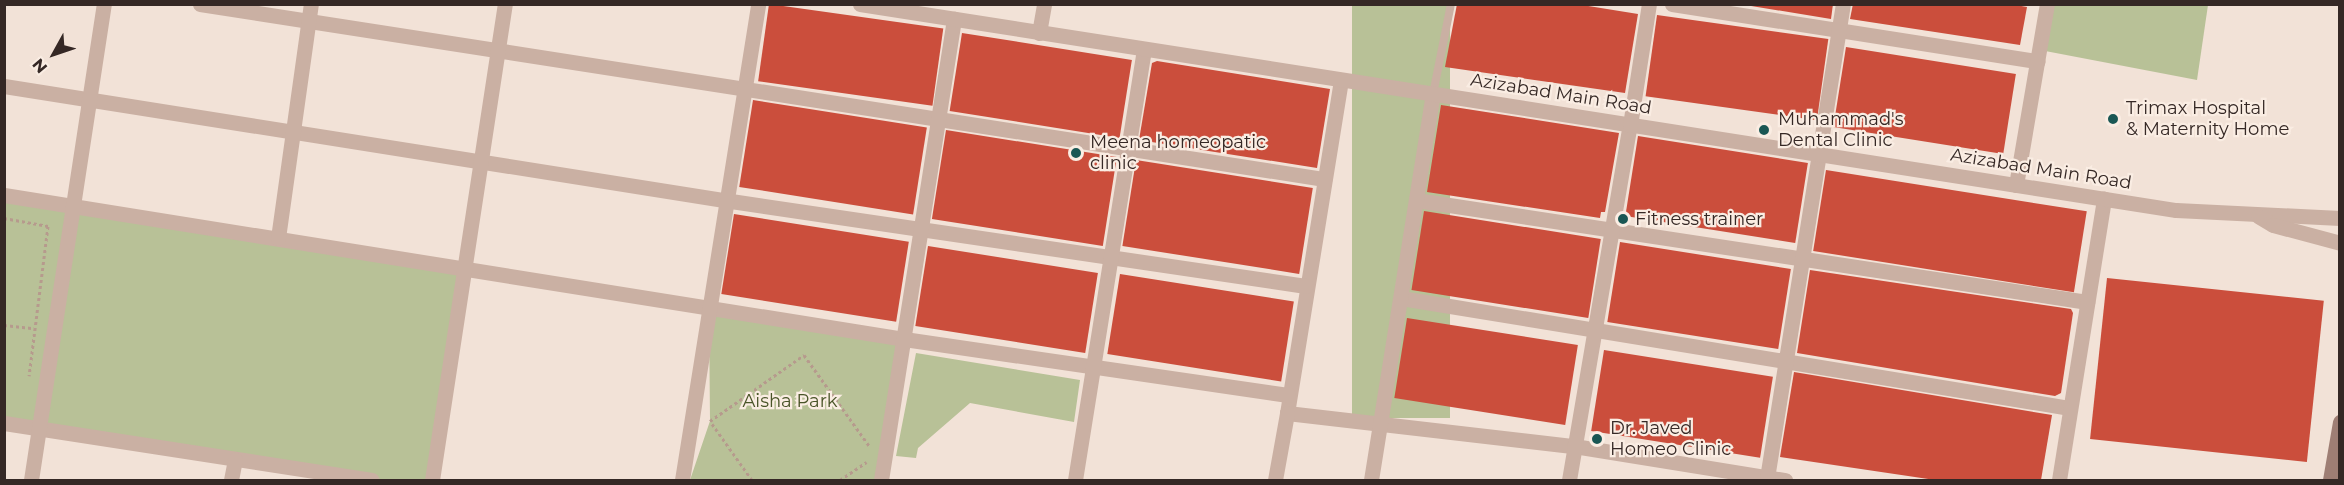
<!DOCTYPE html>
<style>
body{margin:0}
#map{position:relative;width:2344px;height:485px;overflow:hidden;background:#f2e2d7;font-family:Montserrat,sans-serif}
div>[style]{position:absolute}
.green>*{inset:0;background:#b8c197;transform-origin:0 0}
.building>*{inset:0;background:#cb4e3c;transform-origin:0 0}
.path>*{height:3px;margin-top:-1.5px;transform-origin:0;background:repeating-linear-gradient(90deg,#b69a8d 0 3px,transparent 0 6px)}
.service>*{height:8px;margin:-4px;padding:0 4px;transform-origin:4px;border-radius:4px;background:#cab0a3}
.minor>*{height:15px;margin:-7.5px;padding:0 7.5px;transform-origin:7.5px;border-radius:7.5px;background:#cab0a3}
.tertiary>*{height:15px;margin:-7.5px;padding:0 7.5px;transform-origin:7.5px;border-radius:7.5px;background:#cab0a3}
.secondary>*{height:15px;margin:-7.5px;padding:0 7.5px;transform-origin:7.5px;border-radius:7.5px;background:#9e7e74}
.dots>*{width:16px;height:16px;translate:-50% -50%;box-sizing:border-box;border:3px solid #faede3;border-radius:50%}
span{translate:-50% -50%;white-space:nowrap;text-align:center;line-height:1.15;-webkit-text-stroke:4.5px #faede3;paint-order:stroke}
.street-label{font-size:18px;color:#352825}
.poi-label{font-size:18px;color:#352825}
.left{translate:0 -50%;text-align:left}
.park-label{font-size:18px;color:#495428}
.frame{position:absolute;inset:0;border:6px solid #352825;pointer-events:none}
.north{position:absolute;left:24px;top:24px;width:60px;height:60px;-webkit-text-stroke:4px #faede3;paint-order:stroke;rotate:230deg;font-size:16px;font-weight:700;line-height:24px;text-align:center;color:#352825}
.north::after{content:'';display:block;margin:auto;width:21px;height:27px;background:#352825;clip-path:polygon(50% 0,100% 100%,50% 72%,0 100%)}
</style>
<div id="map">
<div class="green">
<i style="left:1352px;top:5px;width:98px;height:413px"></i>
<i style="clip-path:polygon(2047px 5px,2208px 5px,2197px 80px,2040px 50px)"></i>
<i style="clip-path:polygon(4px 195px,464px 268px,432px 480px,372px 480px,5px 419px)"></i>
<i style="clip-path:polygon(709px 308px,904px 339px,881px 480px,690px 480px,710px 421px)"></i>
<i style="clip-path:polygon(916px 353px,1080px 380px,1074px 422px,970px 403px,918px 448px,916px 458px,896px 456px)"></i>
</div>
<div class="building">
<i style="left:769px;top:4px;width:176px;height:78px;rotate:8deg"></i>
<i style="clip-path:polygon(1457px 4px,1576px 4px,1638px 14px,1625px 93px,1445px 67px)"></i>
<i style="clip-path:polygon(1739px 4px,1833px 4px,1831px 19px)"></i>
<i style="clip-path:polygon(1853px 4px,2010px 4px,2027px 7px,2020px 45px,1850px 19px)"></i>
<i style="left:1657px;top:15px;width:173px;height:82px;rotate:8deg"></i>
<i style="left:962px;top:33px;width:172px;height:79px;rotate:9deg"></i>
<i style="left:1846px;top:47px;width:172px;height:81px;rotate:9deg"></i>
<i style="clip-path:polygon(1157px 61px,1330px 89px,1317px 168px,1139px 140px,1152px 63px)"></i>
<i style="left:753px;top:100px;width:176px;height:88px;rotate:9deg"></i>
<i style="clip-path:polygon(1441px 105px,1619px 133px,1605px 212px,1601px 212px,1600px 218px,1427px 192px)"></i>
<i style="left:946px;top:130px;width:173px;height:90px;rotate:9deg"></i>
<i style="left:1638px;top:136px;width:172px;height:81px;rotate:9deg"></i>
<i style="left:1136px;top:160px;width:179px;height:87px;rotate:9deg"></i>
<i style="left:1826px;top:170px;width:264px;height:82px;rotate:9deg"></i>
<i style="left:1424px;top:211px;width:179px;height:80px;rotate:9deg"></i>
<i style="left:734px;top:214px;width:177px;height:81px;rotate:9deg"></i>
<i style="left:1620px;top:242px;width:173px;height:81px;rotate:9deg"></i>
<i style="left:928px;top:246px;width:172px;height:81px;rotate:9deg"></i>
<i style="clip-path:polygon(1810px 270px,2071px 309px,2073px 313px,2061px 393px,2055px 396px,1797px 353px)"></i>
<i style="left:1120px;top:274px;width:176px;height:81px;rotate:9deg"></i>
<i style="left:2107px;top:278px;width:218px;height:162px;rotate:6deg"></i>
<i style="left:1407px;top:318px;width:173px;height:81px;rotate:9deg"></i>
<i style="left:1604px;top:350px;width:171px;height:82px;rotate:9deg"></i>
<i style="clip-path:polygon(1794px 372px,2052px 415px,2041px 480px,1935px 480px,1780px 457px)"></i>
</div>
<div class="path">
<i style="left:4px;top:218px;width:45px;rotate:10.3deg"></i>
<i style="left:48px;top:226px;width:151px;rotate:97.2deg"></i>
<i style="left:4px;top:325px;width:30px;rotate:6deg"></i>
<i style="left:752px;top:480px;width:72px;rotate:-125.4deg"></i>
<i style="left:710px;top:421px;width:115px;rotate:-35.1deg"></i>
<i style="left:804px;top:355px;width:113px;rotate:54.3deg"></i>
<i style="left:840px;top:480px;width:32px;rotate:-34deg"></i>
</div>
<div class="service">
<i style="left:1433px;top:94px;width:92px;rotate:-78.7deg"></i>
</div>
<div class="minor">
<i style="left:200px;top:4px;width:1138px;rotate:8.85deg"></i>
<i style="left:1672px;top:4px;width:370px;rotate:8.9deg"></i>
<i style="left:1039px;top:33px;width:29px;rotate:-80deg"></i>
<i style="left:1341px;top:80px;width:337px;rotate:99.2deg"></i>
<i style="left:1287px;top:413px;width:289px;rotate:6.6deg"></i>
<i style="left:1574px;top:446px;width:214px;rotate:9.2deg"></i>
<i style="left:4px;top:86px;width:729px;rotate:9deg"></i>
<i style="left:724px;top:200px;width:588px;rotate:8.41deg"></i>
<i style="left:2016px;top:185px;width:184px;rotate:-80.3deg"></i>
<i style="left:4px;top:195px;width:911px;rotate:9.09deg"></i>
<i style="left:904px;top:339px;width:388px;rotate:8.3deg"></i>
<i style="left:1416px;top:200px;width:679px;rotate:8.64deg"></i>
<i style="left:278px;top:238px;width:236px;rotate:-82deg"></i>
<i style="left:1401px;top:298px;width:678px;rotate:9.34deg"></i>
<i style="left:4px;top:423px;width:372px;rotate:8.8deg"></i>
<i style="left:1767px;top:478px;width:480px;rotate:-80.9deg"></i>
<i style="left:231px;top:480px;width:21px;rotate:-79deg"></i>
<i style="left:682px;top:480px;width:482px;rotate:-80.9deg"></i>
<i style="left:881px;top:480px;width:467px;rotate:-81deg"></i>
<i style="left:1075px;top:480px;width:436px;rotate:-80.9deg"></i>
<i style="left:1275px;top:480px;width:68px;rotate:-79.8deg"></i>
<i style="left:1371px;top:480px;width:391px;rotate:-80.9deg"></i>
<i style="left:1569px;top:480px;width:360px;rotate:-80.3deg"></i>
<i style="left:2059px;top:480px;width:285px;rotate:-80.9deg"></i>
</div>
<div class="tertiary">
<i style="left:860px;top:4px;width:1332px;rotate:8.9deg"></i>
<i style="left:2176px;top:210px;width:164px;rotate:2.8deg"></i>
<i style="left:1630px;top:125px;width:122px;rotate:-81.1deg"></i>
<i style="left:2258px;top:216px;width:17px;rotate:31deg"></i>
<i style="left:2273px;top:225px;width:69px;rotate:15deg"></i>
<i style="left:31px;top:480px;width:482px;rotate:-81.3deg"></i>
<i style="left:432px;top:480px;width:482px;rotate:-81.3deg"></i>
</div>
<div class="secondary">
<i style="left:2330px;top:480px;width:59px;rotate:-80.2deg"></i>
</div>
<div class="dots">
<i style="left:2113px;top:119px;background:#1a5754"></i>
<i style="left:1764px;top:130px;background:#1a5754"></i>
<i style="left:1076px;top:153px;background:#1a5754"></i>
<i style="left:1623px;top:219px;background:#1a5754"></i>
<i style="left:1597px;top:439px;background:#1a5754"></i>
</div>
<div class="street-label">
<span style="left:1561px;top:94px;rotate:9deg">Azizabad Main Road</span>
<span style="left:2041px;top:169px;rotate:9deg">Azizabad Main Road</span>
</div>
<div class="poi-label">
<span class="left" style="left:2126px;top:119px">Trimax Hospital<br>&amp; Maternity Home</span>
<span class="left" style="left:1778px;top:130px">Muhammad's<br>Dental Clinic</span>
<span class="left" style="left:1090px;top:153px">Meena homeopatic<br>clinic</span>
<span class="left" style="left:1635px;top:219px">Fitness trainer</span>
<span class="left" style="left:1610px;top:439px">Dr. Javed<br>Homeo Clinic</span>
</div>
<div class="park-label">
<span style="left:790px;top:401px">Aisha Park</span>
</div>
<div class="frame"></div>
<div class="north">N</div>
</div>
